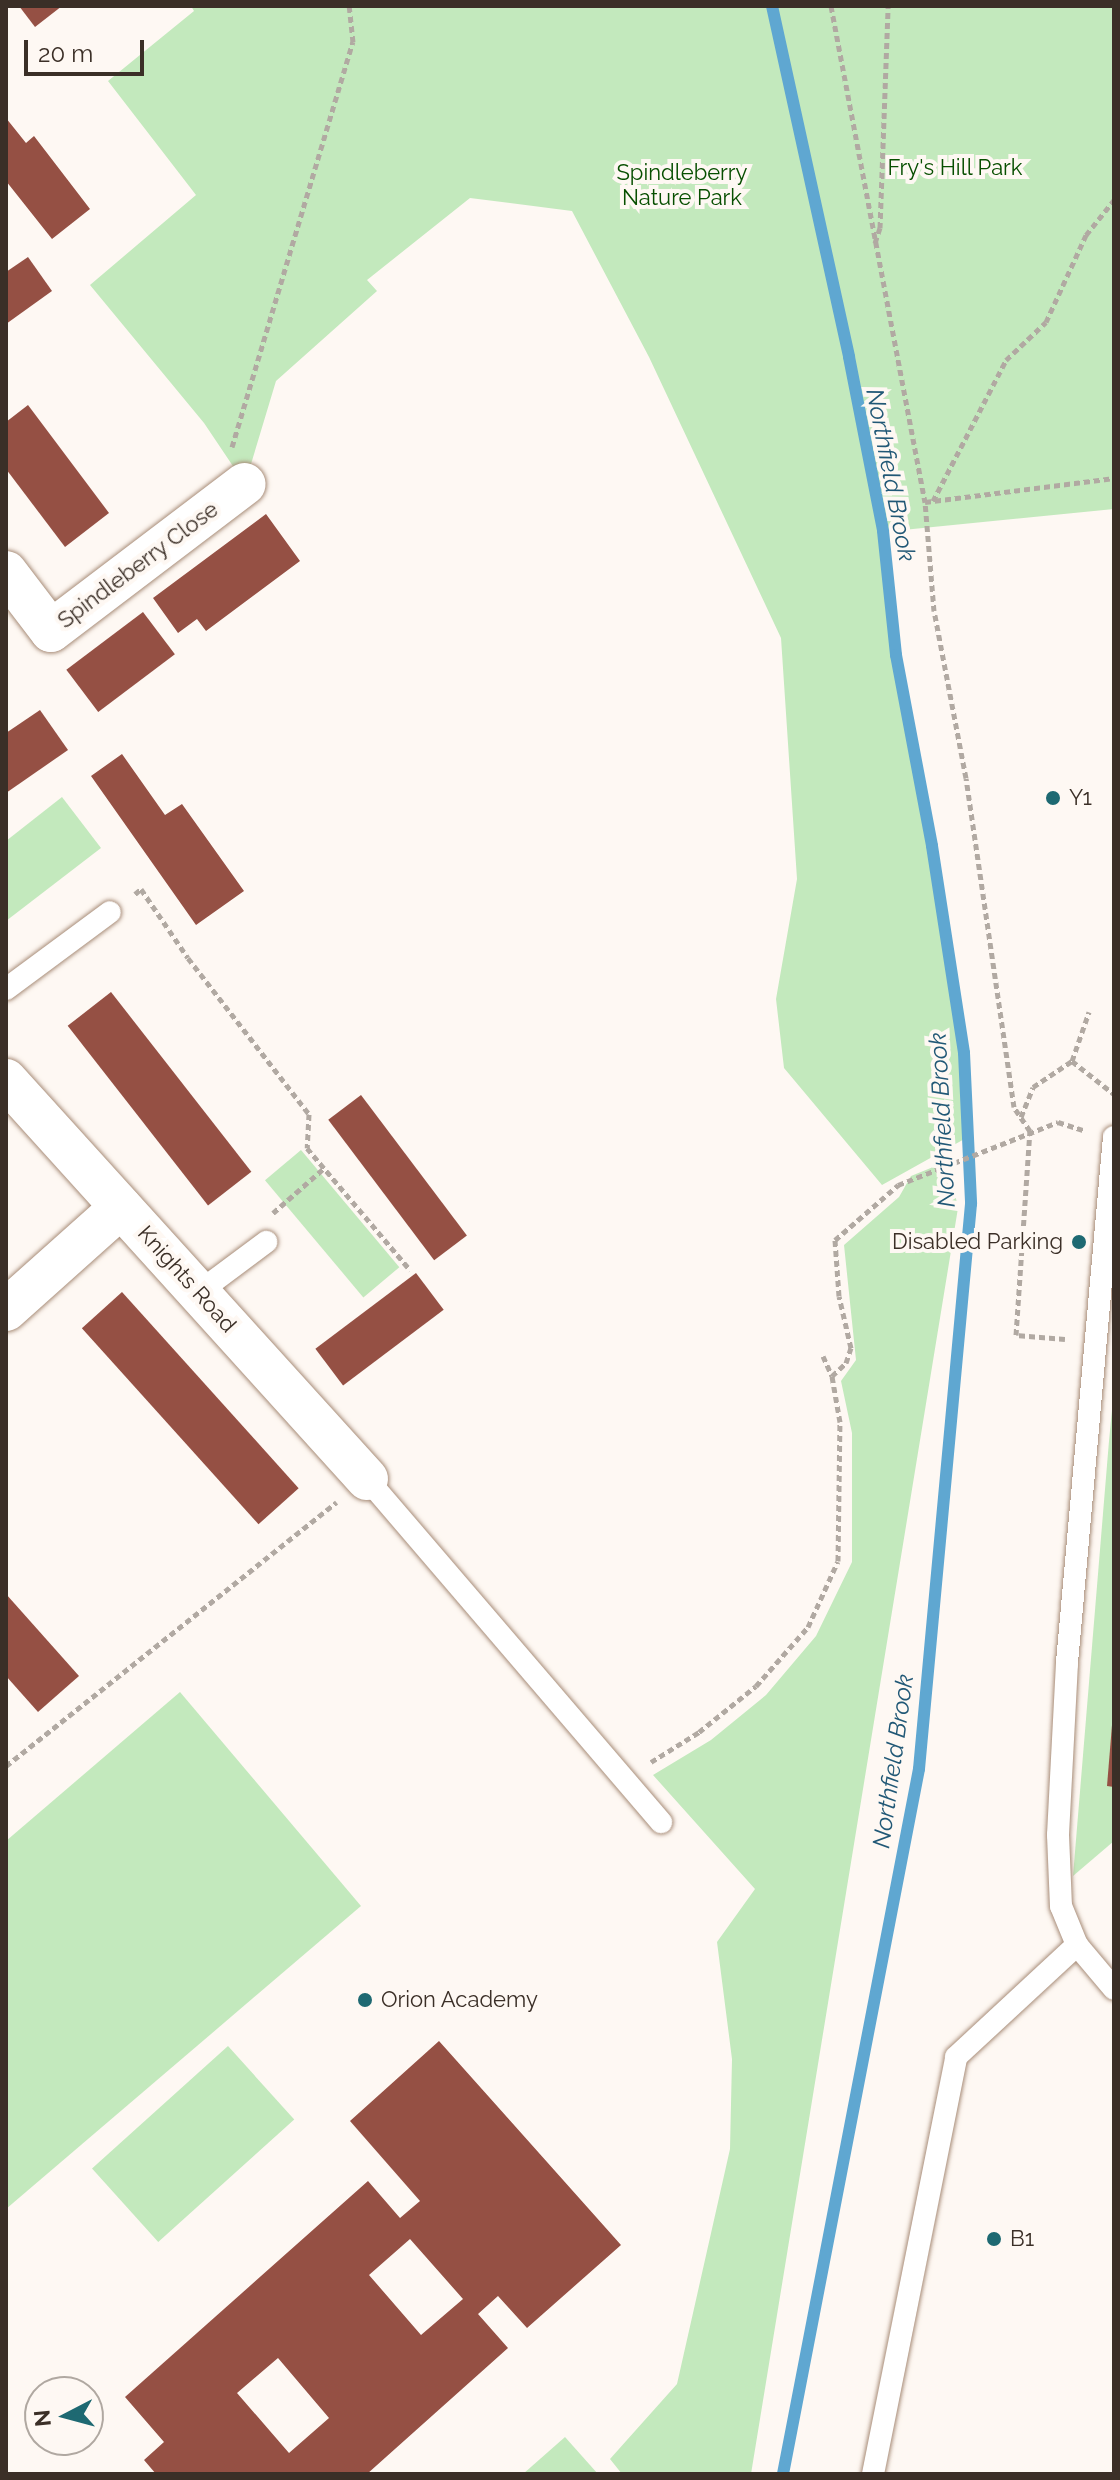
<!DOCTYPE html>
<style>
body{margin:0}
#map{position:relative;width:1120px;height:2480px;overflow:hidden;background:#fef8f3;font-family:Raleway,sans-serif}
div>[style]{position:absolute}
.green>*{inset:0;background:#c3e9bd;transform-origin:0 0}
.stream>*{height:12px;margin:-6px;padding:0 6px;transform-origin:6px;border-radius:6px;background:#5fa7d1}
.building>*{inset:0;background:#955044;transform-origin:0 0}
.path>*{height:5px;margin-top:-2.5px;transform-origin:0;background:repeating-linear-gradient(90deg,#b1a9a2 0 6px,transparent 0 10px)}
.roads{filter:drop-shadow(0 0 2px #a88d79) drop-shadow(0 0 2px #a88d79)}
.service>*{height:22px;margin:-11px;padding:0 11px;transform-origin:11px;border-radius:11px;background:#fff}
.minor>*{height:42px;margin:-21px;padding:0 21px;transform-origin:21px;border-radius:21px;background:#fff}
.dots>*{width:22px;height:22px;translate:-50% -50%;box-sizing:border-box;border:4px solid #fef8f3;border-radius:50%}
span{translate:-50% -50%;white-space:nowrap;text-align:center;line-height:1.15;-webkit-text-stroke:8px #fef8f3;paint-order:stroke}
.park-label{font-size:22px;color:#074f00}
.street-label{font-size:22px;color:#3b2f27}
.poi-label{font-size:22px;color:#3b2f27}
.left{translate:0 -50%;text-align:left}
.right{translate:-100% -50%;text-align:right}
.water-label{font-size:24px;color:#215876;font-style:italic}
.frame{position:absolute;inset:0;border:8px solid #3b2f27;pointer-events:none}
.north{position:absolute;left:24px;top:2376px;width:80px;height:80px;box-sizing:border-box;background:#fef8f3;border:2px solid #b0a8a1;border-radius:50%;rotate:264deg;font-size:22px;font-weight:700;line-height:32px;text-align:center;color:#3b2f27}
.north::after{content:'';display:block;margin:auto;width:28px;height:36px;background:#1e6972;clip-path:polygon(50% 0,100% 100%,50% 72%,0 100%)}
.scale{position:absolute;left:24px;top:40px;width:120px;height:36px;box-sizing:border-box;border:4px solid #3b2f27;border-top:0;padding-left:10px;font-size:24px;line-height:28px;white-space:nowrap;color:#3b2f27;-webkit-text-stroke:6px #fef8f3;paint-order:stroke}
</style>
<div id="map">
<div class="green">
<i style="clip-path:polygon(191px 6px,1114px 6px,1114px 509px,883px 532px,896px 655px,932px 846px,964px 1053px,968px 1137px,882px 1185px,784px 1068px,776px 999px,797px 879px,781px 638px,649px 357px,572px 211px,470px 198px,367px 280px,377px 291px,276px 381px,245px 484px,204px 423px,90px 285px,196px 195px,108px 81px,194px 11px)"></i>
<i style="clip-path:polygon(62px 797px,101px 848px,6px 921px,6px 841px)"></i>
<i style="left:301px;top:1150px;width:153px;height:47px;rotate:50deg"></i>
<i style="clip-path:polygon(948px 1161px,958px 1208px,751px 2474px,622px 2474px,610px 2459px,677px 2384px,730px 2149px,732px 2059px,717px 1942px,755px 1889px,653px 1775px,711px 1740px,766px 1695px,816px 1636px,852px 1562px,852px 1433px,841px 1381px,856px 1360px,844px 1245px,899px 1197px,911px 1176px)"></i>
<i style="clip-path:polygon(1114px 1389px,1114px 1841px,1073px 1876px,1109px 1441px)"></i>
<i style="clip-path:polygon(180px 1692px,361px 1906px,6px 2209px,6px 1841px)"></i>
<i style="left:228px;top:2046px;width:99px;height:183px;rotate:48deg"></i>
<i style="clip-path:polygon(565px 2437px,598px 2474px,523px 2474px)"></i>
</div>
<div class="stream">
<i style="left:772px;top:6px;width:359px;rotate:77.6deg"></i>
<i style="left:849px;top:357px;width:177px;rotate:78.9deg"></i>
<i style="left:883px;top:531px;width:125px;rotate:84deg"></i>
<i style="left:896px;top:655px;width:194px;rotate:79.3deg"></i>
<i style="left:932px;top:846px;width:209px;rotate:81.2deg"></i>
<i style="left:964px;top:1053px;width:151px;rotate:87.3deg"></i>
<i style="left:971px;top:1204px;width:567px;rotate:95.26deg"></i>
<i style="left:919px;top:1769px;width:718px;rotate:100.92deg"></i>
</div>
<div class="building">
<i style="clip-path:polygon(19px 6px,62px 6px,35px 27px)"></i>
<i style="clip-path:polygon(6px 118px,26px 143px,34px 136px,90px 209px,52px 239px,6px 181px)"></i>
<i style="clip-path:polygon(28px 257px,52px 291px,6px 324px,6px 272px)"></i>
<i style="clip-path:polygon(28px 405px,109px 513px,65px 547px,6px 469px,6px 422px)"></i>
<i style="clip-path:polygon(266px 514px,300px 561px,206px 631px,197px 619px,178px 633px,153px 598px)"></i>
<i style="left:143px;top:612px;width:53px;height:96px;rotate:53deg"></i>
<i style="clip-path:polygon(40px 710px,68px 750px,6px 793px,6px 733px)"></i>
<i style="clip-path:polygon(122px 754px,165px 815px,182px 804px,244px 891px,196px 925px,91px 776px)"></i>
<i style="left:111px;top:992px;width:228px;height:55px;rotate:52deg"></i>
<i style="left:361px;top:1095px;width:176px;height:41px;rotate:53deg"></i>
<i style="left:416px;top:1273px;width:46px;height:126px;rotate:53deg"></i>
<i style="left:122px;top:1292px;width:264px;height:54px;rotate:48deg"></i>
<i style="clip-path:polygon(6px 1594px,79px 1676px,38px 1712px,6px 1676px)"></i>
<i style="clip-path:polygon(1112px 1725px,1114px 1726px,1114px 1787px,1107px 1786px)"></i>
<i style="clip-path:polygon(evenodd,439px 2041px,621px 2245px,527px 2328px,498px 2296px,478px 2314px,508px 2348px,367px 2474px,156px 2474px,144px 2460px,164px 2442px,125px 2397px,368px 2181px,400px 2218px,420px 2201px,350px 2121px,439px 2041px,410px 2239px,463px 2299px,421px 2335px,369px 2275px,410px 2239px,439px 2041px,278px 2358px,329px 2418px,289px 2453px,237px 2393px,278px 2358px)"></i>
</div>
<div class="path">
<i style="left:831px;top:6px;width:505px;rotate:79.27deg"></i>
<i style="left:875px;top:243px;width:16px;rotate:-72deg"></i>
<i style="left:880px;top:228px;width:222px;rotate:-87.9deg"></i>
<i style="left:232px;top:447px;width:423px;rotate:-73.4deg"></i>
<i style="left:353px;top:42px;width:36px;rotate:-96deg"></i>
<i style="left:933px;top:501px;width:159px;rotate:-62.6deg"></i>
<i style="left:1006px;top:360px;width:55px;rotate:-43.5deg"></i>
<i style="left:1046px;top:322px;width:96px;rotate:-65.3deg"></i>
<i style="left:1086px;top:235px;width:45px;rotate:-51.3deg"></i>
<i style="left:135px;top:894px;width:8px;rotate:-40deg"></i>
<i style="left:141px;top:889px;width:83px;rotate:55.7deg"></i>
<i style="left:188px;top:958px;width:197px;rotate:52.2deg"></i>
<i style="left:309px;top:1114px;width:34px;rotate:93deg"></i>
<i style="left:307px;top:1148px;width:160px;rotate:49.8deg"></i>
<i style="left:1072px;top:1061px;width:53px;rotate:38.2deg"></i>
<i style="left:1021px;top:1117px;width:32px;rotate:-68deg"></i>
<i style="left:1033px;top:1087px;width:47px;rotate:-33.7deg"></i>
<i style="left:1072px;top:1061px;width:52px;rotate:-70.9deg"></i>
<i style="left:273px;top:1213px;width:68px;rotate:-41.4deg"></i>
<i style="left:1065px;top:1339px;width:49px;rotate:-175.3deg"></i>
<i style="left:1016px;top:1335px;width:204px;rotate:-86.1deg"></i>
<i style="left:1030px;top:1131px;width:29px;rotate:-124deg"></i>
<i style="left:1014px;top:1107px;width:332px;rotate:-98.3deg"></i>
<i style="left:966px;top:778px;width:170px;rotate:-100.8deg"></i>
<i style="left:934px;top:611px;width:109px;rotate:-94.7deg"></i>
<i style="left:925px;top:502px;width:191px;rotate:-7.2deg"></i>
<i style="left:823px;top:1356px;width:22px;rotate:66deg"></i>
<i style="left:651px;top:1762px;width:57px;rotate:-32deg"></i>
<i style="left:699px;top:1732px;width:73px;rotate:-38.9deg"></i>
<i style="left:756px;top:1686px;width:79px;rotate:-48.6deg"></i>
<i style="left:808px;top:1627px;width:72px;rotate:-65.6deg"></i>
<i style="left:838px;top:1561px;width:139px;rotate:-89.2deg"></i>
<i style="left:840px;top:1422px;width:47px;rotate:-99.9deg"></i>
<i style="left:832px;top:1376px;width:19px;rotate:-43deg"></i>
<i style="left:846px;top:1363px;width:16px;rotate:-72deg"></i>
<i style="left:851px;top:1348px;width:53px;rotate:-103deg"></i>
<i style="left:839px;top:1296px;width:56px;rotate:-94.1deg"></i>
<i style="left:835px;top:1240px;width:84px;rotate:-41.1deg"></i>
<i style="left:898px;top:1185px;width:172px;rotate:-21.5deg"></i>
<i style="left:1058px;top:1122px;width:29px;rotate:18deg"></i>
<i style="left:6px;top:1766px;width:423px;rotate:-38.6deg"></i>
</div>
<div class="roads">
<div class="service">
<i style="left:6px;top:989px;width:129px;rotate:-36.5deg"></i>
<i style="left:1114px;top:1137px;width:528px;rotate:95.11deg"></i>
<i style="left:1067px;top:1663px;width:172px;rotate:93deg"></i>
<i style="left:1058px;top:1835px;width:71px;rotate:87.6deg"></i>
<i style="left:1061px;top:1906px;width:42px;rotate:67.7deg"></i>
<i style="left:1077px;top:1945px;width:57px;rotate:49.9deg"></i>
<i style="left:199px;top:1292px;width:84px;rotate:-36.7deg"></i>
<i style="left:367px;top:1479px;width:452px;rotate:49.4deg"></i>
<i style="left:873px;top:2474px;width:425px;rotate:-78.7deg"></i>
<i style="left:956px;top:2057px;width:165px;rotate:-42.8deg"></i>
</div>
<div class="minor">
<i style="left:6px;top:572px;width:74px;rotate:52.7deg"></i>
<i style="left:51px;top:631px;width:243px;rotate:-37.2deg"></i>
<i style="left:6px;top:1080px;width:538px;rotate:47.86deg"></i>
<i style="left:6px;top:1310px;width:154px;rotate:-41.8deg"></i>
</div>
</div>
<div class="dots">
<i style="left:1053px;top:798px;background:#1e6972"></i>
<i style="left:1079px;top:1242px;background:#1e6972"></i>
<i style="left:365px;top:2000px;background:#1e6972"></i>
<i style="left:994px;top:2239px;background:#1e6972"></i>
</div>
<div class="park-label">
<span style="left:955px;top:168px">Fry's Hill Park</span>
<span style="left:682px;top:185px">Spindleberry<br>Nature Park</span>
</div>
<div class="street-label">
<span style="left:138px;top:565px;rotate:-37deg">Spindleberry Close</span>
<span style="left:187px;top:1279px;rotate:48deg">Knights Road</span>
</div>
<div class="poi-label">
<span class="left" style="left:1069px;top:798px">Y1</span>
<span class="right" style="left:1063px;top:1242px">Disabled Parking</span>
<span class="left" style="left:381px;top:2000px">Orion Academy</span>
<span class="left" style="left:1010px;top:2239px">B1</span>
</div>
<div class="water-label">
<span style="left:891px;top:475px;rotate:79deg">Northfield Brook</span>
<span style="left:942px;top:1120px;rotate:-93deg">Northfield Brook</span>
<span style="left:893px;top:1761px;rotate:-82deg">Northfield Brook</span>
</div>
<div class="frame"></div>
<div class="north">N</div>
<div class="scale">20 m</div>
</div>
